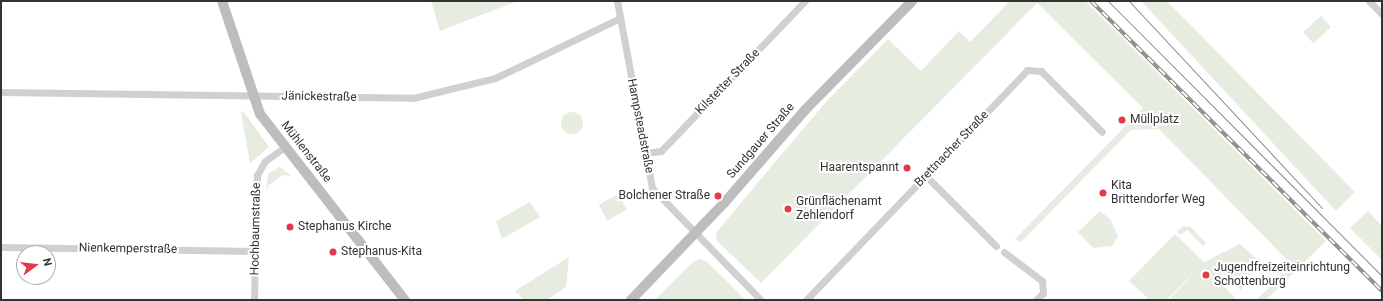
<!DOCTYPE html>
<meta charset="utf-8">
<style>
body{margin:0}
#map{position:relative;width:1383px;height:301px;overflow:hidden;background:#fff;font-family:Roboto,sans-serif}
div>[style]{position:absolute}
.green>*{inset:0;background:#e6ecdf;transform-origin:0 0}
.round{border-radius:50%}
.street>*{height:7px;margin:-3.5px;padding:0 3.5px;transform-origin:3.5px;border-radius:3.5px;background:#d0d0d0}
.secondary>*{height:10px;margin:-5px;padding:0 5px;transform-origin:5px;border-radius:5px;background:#bdbdbd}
.tram>*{height:1px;margin:-0.5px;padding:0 0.5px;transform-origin:0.5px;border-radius:0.5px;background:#888}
.rail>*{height:4px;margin-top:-2px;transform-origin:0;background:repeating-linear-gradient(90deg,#fff 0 8px,#888 0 16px);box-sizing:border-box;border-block:1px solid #888}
.dots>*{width:11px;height:11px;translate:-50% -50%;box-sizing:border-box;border:2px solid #fff;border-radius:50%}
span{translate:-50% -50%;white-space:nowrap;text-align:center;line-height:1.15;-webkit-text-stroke:4px #fff;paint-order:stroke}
.street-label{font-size:12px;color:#333}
.poi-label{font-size:12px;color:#333}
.left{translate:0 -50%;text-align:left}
.right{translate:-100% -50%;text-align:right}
.frame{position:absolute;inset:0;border:2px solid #333;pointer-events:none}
.north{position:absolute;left:16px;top:245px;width:40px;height:40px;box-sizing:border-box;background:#fff;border:1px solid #adadad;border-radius:50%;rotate:75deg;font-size:11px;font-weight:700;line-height:16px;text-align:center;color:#333}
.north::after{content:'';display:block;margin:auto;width:14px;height:18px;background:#e63946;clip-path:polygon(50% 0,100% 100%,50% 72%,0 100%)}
</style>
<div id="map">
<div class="green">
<i style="clip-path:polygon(431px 1px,518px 1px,440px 31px)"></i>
<i style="clip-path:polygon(1010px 1px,1085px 1px,1326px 241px,1266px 300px,1256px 300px,1284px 273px,1289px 262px,1159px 129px,1131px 130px,1021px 242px,1015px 239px,1143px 108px,1037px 3px,761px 283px,717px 241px,716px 233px,770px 168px,827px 101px,888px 39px,921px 71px,959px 31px,970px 42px)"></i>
<i style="clip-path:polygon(1141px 1px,1167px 1px,1355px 192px,1336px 211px)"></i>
<i style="left:1321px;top:16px;width:15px;height:24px;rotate:48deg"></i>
<i style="clip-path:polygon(243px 111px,269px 147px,250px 163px,241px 113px)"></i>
<i class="round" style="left:561px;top:112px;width:22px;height:22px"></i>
<i style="clip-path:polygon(280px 167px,291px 176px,283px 175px,268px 186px,266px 193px,268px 174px)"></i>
<i style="left:618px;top:194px;width:18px;height:22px;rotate:61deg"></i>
<i style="clip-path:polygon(530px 202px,540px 217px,502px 239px,496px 221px)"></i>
<i style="clip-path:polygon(1100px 211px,1110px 219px,1118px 237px,1112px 246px,1093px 248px,1078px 232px)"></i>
<i style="clip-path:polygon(1368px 211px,1382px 226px,1382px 260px,1350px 228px)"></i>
<i style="clip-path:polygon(1184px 226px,1191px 227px,1206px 243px,1203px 246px,1187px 230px,1180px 235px,1177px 231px)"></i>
<i style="clip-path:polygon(1175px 234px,1204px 262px,1240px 244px,1258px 260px,1241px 290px,1223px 273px,1216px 278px,1237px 300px,1169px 300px,1202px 264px,1167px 300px,1150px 300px,1129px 281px)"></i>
<i style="clip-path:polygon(569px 257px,566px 287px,547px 300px,524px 300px,515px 291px)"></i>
<i style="clip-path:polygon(700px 259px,706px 261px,746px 300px,655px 300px,694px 261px)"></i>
</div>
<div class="street">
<i style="left:617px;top:1px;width:190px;rotate:79.4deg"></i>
<i style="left:652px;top:188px;width:156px;rotate:45.8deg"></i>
<i style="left:1369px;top:1px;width:18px;rotate:45deg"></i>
<i style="left:1px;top:92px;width:412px;rotate:0.8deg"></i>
<i style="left:413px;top:98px;width:84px;rotate:-13.7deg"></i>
<i style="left:495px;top:78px;width:139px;rotate:-25.6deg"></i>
<i style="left:645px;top:153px;width:16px;rotate:-7deg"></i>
<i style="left:661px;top:151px;width:208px;rotate:-46.2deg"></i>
<i style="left:926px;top:176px;width:99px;rotate:45deg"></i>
<i style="left:1px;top:247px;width:254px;rotate:0.9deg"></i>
<i style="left:1004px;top:252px;width:48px;rotate:37.3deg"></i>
<i style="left:1042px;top:281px;width:12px;rotate:85deg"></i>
<i style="left:1043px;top:293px;width:10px;rotate:135deg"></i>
<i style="left:254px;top:300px;width:125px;rotate:-88.6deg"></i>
<i style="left:257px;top:175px;width:16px;rotate:-60deg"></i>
<i style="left:265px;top:161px;width:24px;rotate:-35deg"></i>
<i style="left:806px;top:300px;width:319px;rotate:-46.1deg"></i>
<i style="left:1027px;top:70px;width:14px;rotate:4deg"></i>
<i style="left:1041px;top:71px;width:86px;rotate:45deg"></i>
</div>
<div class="secondary">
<i style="left:222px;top:1px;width:119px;rotate:71.4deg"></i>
<i style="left:260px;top:114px;width:236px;rotate:52.1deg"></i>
<i style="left:631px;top:300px;width:136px;rotate:-46.2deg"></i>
<i style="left:725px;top:202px;width:122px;rotate:-49deg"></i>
<i style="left:805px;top:110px;width:153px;rotate:-45.5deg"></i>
</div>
<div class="tram">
<i style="left:1108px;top:1px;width:388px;rotate:45.1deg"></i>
<i style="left:1129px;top:1px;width:283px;rotate:47deg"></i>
</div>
<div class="rail">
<i style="left:1091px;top:1px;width:411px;rotate:44.9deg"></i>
</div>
<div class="dots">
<i style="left:1122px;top:120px;background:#e63946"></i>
<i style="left:907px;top:168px;background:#e63946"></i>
<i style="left:1103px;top:193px;background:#e63946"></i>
<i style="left:718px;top:196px;background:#e63946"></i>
<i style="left:788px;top:209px;background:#e63946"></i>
<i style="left:290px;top:227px;background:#e63946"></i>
<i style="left:333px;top:252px;background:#e63946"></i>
<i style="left:1206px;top:275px;background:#e63946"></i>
</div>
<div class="street-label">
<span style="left:728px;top:82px;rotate:-46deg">Kilstetter Straße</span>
<span style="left:319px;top:97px;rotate:1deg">Jänickestraße</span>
<span style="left:640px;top:126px;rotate:79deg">Hampsteadstraße</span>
<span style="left:761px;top:141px;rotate:-49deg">Sundgauer Straße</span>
<span style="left:952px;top:149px;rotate:-46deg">Brettnacher Straße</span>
<span style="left:306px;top:152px;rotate:52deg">Mühlenstraße</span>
<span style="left:256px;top:229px;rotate:-89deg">Hochbaumstraße</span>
<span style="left:128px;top:249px;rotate:1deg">Nienkemperstraße</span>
</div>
<div class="poi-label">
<span class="left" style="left:1130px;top:120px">Müllplatz</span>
<span class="right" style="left:899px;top:168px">Haarentspannt</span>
<span class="left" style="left:1111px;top:193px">Kita<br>Brittendorfer Weg</span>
<span class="right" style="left:710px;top:196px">Bolchener Straße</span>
<span class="left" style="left:796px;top:209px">Grünflächenamt<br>Zehlendorf</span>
<span class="left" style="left:298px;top:227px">Stephanus Kirche</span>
<span class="left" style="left:341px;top:252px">Stephanus-Kita</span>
<span class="left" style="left:1214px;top:275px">Jugendfreizeiteinrichtung<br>Schottenburg</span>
</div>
<div class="frame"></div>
<div class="north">N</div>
</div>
